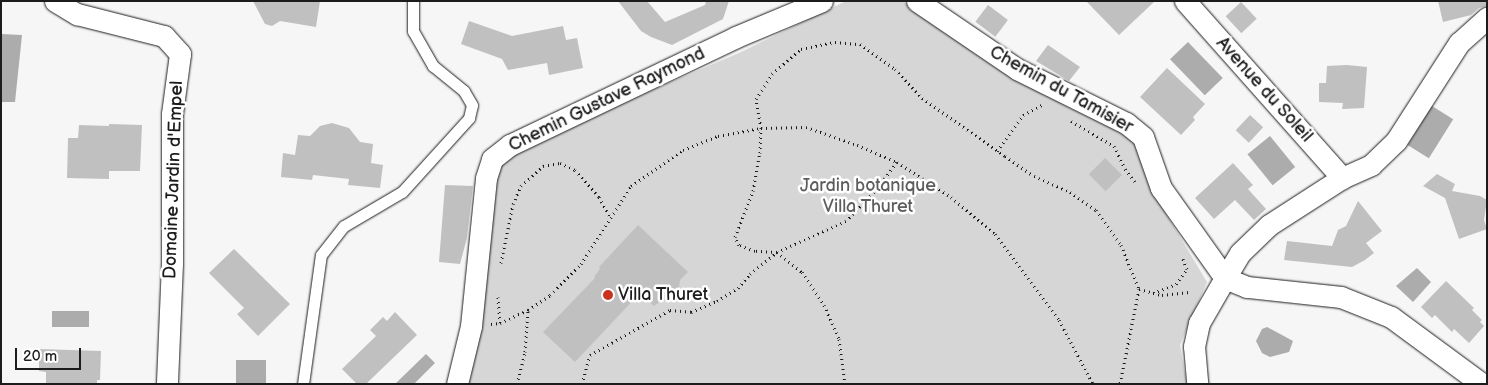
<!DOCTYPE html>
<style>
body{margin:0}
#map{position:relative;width:1488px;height:385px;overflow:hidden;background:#f6f6f6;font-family:"Balsamiq Sans",sans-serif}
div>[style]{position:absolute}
.green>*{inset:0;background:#d6d6d6}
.water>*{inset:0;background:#acacac;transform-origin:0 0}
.building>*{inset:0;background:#c0c0c0;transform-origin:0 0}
.path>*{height:3px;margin-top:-1.5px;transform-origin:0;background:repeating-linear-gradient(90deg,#1c1c1c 0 1px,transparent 0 5px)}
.roads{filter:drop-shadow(0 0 1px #1c1c1c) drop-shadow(0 0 1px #1c1c1c)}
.lane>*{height:11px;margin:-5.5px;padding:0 5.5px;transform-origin:5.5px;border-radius:5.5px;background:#fff}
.street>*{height:21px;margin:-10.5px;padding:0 10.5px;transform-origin:10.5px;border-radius:10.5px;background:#fff}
.dots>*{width:14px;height:14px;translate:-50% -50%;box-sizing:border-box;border:2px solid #fff;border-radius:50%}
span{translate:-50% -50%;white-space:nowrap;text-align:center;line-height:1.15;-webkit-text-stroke:5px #fff;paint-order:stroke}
.street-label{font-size:18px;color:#1c1c1c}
.park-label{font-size:18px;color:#5d5d5d}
.poi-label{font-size:18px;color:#1c1c1c}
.left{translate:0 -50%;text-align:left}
.frame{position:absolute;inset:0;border:2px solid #1c1c1c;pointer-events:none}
.scale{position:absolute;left:15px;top:348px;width:66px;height:22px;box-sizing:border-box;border:2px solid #1c1c1c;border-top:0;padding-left:6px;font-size:15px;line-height:18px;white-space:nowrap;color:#1c1c1c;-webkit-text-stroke:4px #fff;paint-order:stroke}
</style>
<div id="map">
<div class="green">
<i style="clip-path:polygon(846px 1px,902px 1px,1137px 139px,1152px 190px,1207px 282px,1180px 345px,1187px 384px,463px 384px,498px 167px,516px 148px,739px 53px)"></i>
</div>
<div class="water">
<i style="clip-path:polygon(1px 34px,22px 35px,15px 102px,1px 102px)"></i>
<i style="left:1188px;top:42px;width:50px;height:25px;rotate:46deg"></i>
<i style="left:1432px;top:106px;width:25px;height:46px;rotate:32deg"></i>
<i style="left:1270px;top:136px;width:40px;height:29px;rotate:51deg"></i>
<i style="clip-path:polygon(1417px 268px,1431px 282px,1413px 302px,1396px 286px)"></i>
<i style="left:52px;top:311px;width:37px;height:16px"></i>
<i style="clip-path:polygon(1267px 327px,1293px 341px,1289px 352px,1270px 357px,1262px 353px,1256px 341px,1262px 329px)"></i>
<i style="clip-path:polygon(426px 354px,435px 363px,414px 384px,395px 384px)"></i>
<i style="left:236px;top:360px;width:30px;height:24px"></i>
</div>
<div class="building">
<i style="clip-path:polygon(253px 1px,320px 1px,316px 27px,280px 21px,272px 26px,265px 24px)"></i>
<i style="clip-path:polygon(618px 1px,647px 1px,665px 22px,705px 5px,706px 1px,729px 1px,723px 19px,672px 45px,651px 37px,641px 31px)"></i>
<i style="clip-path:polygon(1086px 1px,1155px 1px,1119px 35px)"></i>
<i style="clip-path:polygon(1438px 1px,1487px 1px,1487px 6px,1479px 8px,1471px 15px,1443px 22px)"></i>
<i style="left:1241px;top:2px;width:23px;height:21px;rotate:47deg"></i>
<i style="left:988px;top:5px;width:25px;height:21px;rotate:37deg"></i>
<i style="clip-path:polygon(469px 21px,512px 36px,563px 26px,566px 40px,577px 38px,583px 68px,549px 75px,547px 63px,508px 70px,502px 59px,461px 44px)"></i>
<i style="clip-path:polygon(1048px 45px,1080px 67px,1069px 81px,1036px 61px)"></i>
<i style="clip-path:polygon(1347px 65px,1367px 67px,1364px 108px,1342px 109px,1343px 103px,1319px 102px,1319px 83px,1326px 83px,1327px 66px)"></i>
<i style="clip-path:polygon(1167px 68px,1205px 104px,1193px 117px,1195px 120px,1181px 135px,1140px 97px)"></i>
<i style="left:1250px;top:115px;width:18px;height:21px;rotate:43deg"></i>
<i style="clip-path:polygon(332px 123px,349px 128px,360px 142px,373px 144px,371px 163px,383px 165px,380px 188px,348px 185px,349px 179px,313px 175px,312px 180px,281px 177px,283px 153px,295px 155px,298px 135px,310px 136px,320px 126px)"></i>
<i style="clip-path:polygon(109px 124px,142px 125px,140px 171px,109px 171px,109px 179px,67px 178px,68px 138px,78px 138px,79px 125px,109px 126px)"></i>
<i style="left:1105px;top:158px;width:24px;height:23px;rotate:45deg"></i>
<i style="clip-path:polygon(1233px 163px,1253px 185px,1248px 189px,1266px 209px,1254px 220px,1235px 200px,1214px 219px,1195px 198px)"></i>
<i style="clip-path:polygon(1437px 174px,1455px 184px,1452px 191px,1480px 196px,1487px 200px,1484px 220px,1487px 229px,1459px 239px,1445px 198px,1423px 186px)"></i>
<i style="clip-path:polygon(445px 185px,473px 186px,467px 238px,460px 264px,439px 262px)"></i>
<i style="clip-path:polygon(1358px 201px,1382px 231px,1366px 243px,1374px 253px,1365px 260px,1352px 267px,1284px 260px,1287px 241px,1332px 246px,1338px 230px,1346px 226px)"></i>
<i style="clip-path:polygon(638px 225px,688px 272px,680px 280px,679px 288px,669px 300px,661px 301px,654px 306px,640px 293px,575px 362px,543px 332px,595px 278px,594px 277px,600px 269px,599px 267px)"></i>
<i style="clip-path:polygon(234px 249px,290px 304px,258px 336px,237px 314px,244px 308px,209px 273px)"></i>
<i style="clip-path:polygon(1446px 281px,1474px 308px,1472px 310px,1482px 320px,1480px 322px,1484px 326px,1469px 343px,1454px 329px,1452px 332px,1435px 315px,1432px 318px,1421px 307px)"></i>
<i style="clip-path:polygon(395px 312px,417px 335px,366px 384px,357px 384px,342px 369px,376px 336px,370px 330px,383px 317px,387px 321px)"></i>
<i style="clip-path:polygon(39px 349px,101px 351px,100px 380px,97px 380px,97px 384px,46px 384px,46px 372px,39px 371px)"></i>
</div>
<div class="path">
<i style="left:1071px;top:121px;width:50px;rotate:30.2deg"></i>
<i style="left:1114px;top:146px;width:25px;rotate:64deg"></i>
<i style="left:1125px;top:169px;width:16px;rotate:52deg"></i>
<i style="left:997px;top:151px;width:44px;rotate:-54.2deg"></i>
<i style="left:1023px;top:115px;width:21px;rotate:-28deg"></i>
<i style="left:897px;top:162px;width:38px;rotate:127deg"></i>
<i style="left:874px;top:192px;width:40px;rotate:134deg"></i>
<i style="left:846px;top:221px;width:76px;rotate:155.8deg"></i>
<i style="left:777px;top:252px;width:22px;rotate:-177deg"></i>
<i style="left:755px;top:251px;width:17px;rotate:-159deg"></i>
<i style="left:739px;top:245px;width:9px;rotate:-117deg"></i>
<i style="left:735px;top:237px;width:49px;rotate:-68.6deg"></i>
<i style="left:753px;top:191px;width:39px;rotate:-80deg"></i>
<i style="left:760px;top:153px;width:25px;rotate:-88deg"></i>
<i style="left:761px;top:128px;width:29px;rotate:-100deg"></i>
<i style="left:756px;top:99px;width:30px;rotate:-57deg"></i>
<i style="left:772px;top:74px;width:38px;rotate:-41deg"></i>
<i style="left:801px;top:49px;width:35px;rotate:-12deg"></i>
<i style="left:835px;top:42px;width:25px;rotate:5deg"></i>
<i style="left:860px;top:44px;width:43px;rotate:35.5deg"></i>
<i style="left:895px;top:69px;width:40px;rotate:47deg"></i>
<i style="left:922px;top:98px;width:101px;rotate:34.9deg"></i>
<i style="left:1005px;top:156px;width:35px;rotate:35deg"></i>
<i style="left:1034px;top:176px;width:39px;rotate:24deg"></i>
<i style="left:1070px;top:192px;width:32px;rotate:35deg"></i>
<i style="left:1096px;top:210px;width:43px;rotate:54.5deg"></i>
<i style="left:1121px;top:245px;width:48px;rotate:67.8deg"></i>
<i style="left:1139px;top:289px;width:97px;rotate:101.3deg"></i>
<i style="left:501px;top:263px;width:60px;rotate:-78.5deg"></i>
<i style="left:513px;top:204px;width:20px;rotate:-66deg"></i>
<i style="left:521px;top:186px;width:30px;rotate:-42deg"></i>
<i style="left:543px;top:166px;width:17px;rotate:-10deg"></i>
<i style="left:560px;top:163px;width:17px;rotate:25deg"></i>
<i style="left:575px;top:170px;width:36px;rotate:48deg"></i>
<i style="left:599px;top:197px;width:23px;rotate:61deg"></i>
<i style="left:1139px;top:289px;width:24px;rotate:15deg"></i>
<i style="left:1162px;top:295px;width:30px;rotate:-6deg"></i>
<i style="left:1153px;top:293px;width:25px;rotate:-21deg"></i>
<i style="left:1176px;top:284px;width:19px;rotate:-54deg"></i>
<i style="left:1187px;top:269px;width:11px;rotate:-112deg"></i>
<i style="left:498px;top:297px;width:26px;rotate:86deg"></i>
<i style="left:491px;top:324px;width:9px;rotate:-6deg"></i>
<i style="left:500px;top:323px;width:31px;rotate:-25deg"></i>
<i style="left:528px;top:310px;width:27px;rotate:-34deg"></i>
<i style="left:550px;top:295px;width:44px;rotate:-45deg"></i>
<i style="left:581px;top:264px;width:93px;rotate:-57.3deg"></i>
<i style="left:631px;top:186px;width:63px;rotate:-34.7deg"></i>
<i style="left:683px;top:150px;width:38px;rotate:-22deg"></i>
<i style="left:718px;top:136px;width:44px;rotate:-10.5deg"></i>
<i style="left:761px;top:128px;width:45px;rotate:-1.3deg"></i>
<i style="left:806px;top:127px;width:54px;rotate:19.4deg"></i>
<i style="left:857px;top:145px;width:43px;rotate:23deg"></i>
<i style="left:897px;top:162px;width:64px;rotate:32.9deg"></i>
<i style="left:951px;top:197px;width:57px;rotate:40.1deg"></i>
<i style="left:995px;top:234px;width:107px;rotate:53.3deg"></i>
<i style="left:1059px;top:320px;width:72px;rotate:62deg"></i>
<i style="left:517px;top:384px;width:33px;rotate:-76deg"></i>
<i style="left:525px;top:352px;width:42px;rotate:-85.9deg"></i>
<i style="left:582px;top:384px;width:30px;rotate:-75deg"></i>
<i style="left:590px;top:355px;width:92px;rotate:-29.4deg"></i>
<i style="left:670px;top:310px;width:21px;rotate:5deg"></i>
<i style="left:691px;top:312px;width:28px;rotate:-23deg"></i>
<i style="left:717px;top:301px;width:25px;rotate:-32deg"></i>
<i style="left:738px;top:288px;width:18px;rotate:-49deg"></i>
<i style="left:750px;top:274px;width:35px;rotate:-39deg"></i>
<i style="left:777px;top:252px;width:32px;rotate:39deg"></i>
<i style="left:802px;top:272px;width:40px;rotate:56deg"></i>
<i style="left:824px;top:305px;width:37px;rotate:66deg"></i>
<i style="left:839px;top:339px;width:45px;rotate:82.4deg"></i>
</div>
<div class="roads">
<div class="lane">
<i style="left:303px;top:384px;width:130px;rotate:-82.1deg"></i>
<i style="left:321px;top:255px;width:37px;rotate:-52deg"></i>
<i style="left:344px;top:226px;width:67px;rotate:-30.4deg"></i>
<i style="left:402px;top:192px;width:100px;rotate:-47.8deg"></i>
<i style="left:469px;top:118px;width:13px;rotate:-77deg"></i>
<i style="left:472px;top:105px;width:16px;rotate:-120deg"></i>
<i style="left:464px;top:91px;width:40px;rotate:-141deg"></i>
<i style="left:433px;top:66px;width:40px;rotate:-119.7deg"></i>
<i style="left:413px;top:31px;width:30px;rotate:-90deg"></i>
</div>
<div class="street">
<i style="left:55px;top:1px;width:26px;rotate:31deg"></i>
<i style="left:77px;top:14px;width:90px;rotate:14.2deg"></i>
<i style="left:164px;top:36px;width:24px;rotate:48deg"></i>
<i style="left:180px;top:54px;width:61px;rotate:97.6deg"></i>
<i style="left:172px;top:114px;width:149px;rotate:90deg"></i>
<i style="left:172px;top:263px;width:121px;rotate:92.4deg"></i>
<i style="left:917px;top:1px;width:121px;rotate:34.2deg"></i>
<i style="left:1017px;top:69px;width:122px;rotate:26.4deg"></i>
<i style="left:1126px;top:123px;width:22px;rotate:39deg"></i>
<i style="left:1143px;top:137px;width:54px;rotate:70.6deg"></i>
<i style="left:1161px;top:188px;width:110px;rotate:54.6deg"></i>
<i style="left:1225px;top:278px;width:52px;rotate:120deg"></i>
<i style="left:1199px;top:323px;width:24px;rotate:102deg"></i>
<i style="left:1194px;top:346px;width:38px;rotate:85deg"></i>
<i style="left:1185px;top:1px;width:237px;rotate:48.4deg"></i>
<i style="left:457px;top:384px;width:60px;rotate:-76.4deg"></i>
<i style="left:471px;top:326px;width:149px;rotate:-84.2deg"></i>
<i style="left:486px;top:178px;width:20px;rotate:-72deg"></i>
<i style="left:492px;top:159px;width:23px;rotate:-38deg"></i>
<i style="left:510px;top:145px;width:250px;rotate:-25.5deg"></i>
<i style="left:736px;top:37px;width:93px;rotate:-22.7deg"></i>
<i style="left:1482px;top:384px;width:113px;rotate:-143.6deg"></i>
<i style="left:1391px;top:317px;width:54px;rotate:-158.2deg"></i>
<i style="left:1341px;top:297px;width:95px;rotate:-173.9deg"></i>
<i style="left:1247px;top:287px;width:24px;rotate:-158deg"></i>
<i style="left:1225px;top:278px;width:29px;rotate:-59deg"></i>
<i style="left:1240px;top:253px;width:40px;rotate:-44deg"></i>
<i style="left:1269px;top:225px;width:87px;rotate:-32.8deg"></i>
<i style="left:1342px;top:178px;width:32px;rotate:-24deg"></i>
<i style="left:1371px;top:165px;width:35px;rotate:-44deg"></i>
<i style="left:1396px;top:141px;width:117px;rotate:-57.3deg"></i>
<i style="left:1459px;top:43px;width:38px;rotate:-42deg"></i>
</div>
</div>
<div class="dots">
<i style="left:608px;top:295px;background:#c8321e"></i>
</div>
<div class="street-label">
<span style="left:1061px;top:90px;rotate:29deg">Chemin du Tamisier</span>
<span style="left:1264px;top:90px;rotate:48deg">Avenue du Soleil</span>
<span style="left:607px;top:100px;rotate:-26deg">Chemin Gustave Raymond</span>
<span style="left:174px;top:180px;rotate:-88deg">Domaine Jardin d'Empel</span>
</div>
<div class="park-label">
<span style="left:868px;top:197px">Jardin botanique<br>Villa Thuret</span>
</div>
<div class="poi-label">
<span class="left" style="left:618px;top:295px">Villa Thuret</span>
</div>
<div class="frame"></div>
<div class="scale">20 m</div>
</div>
